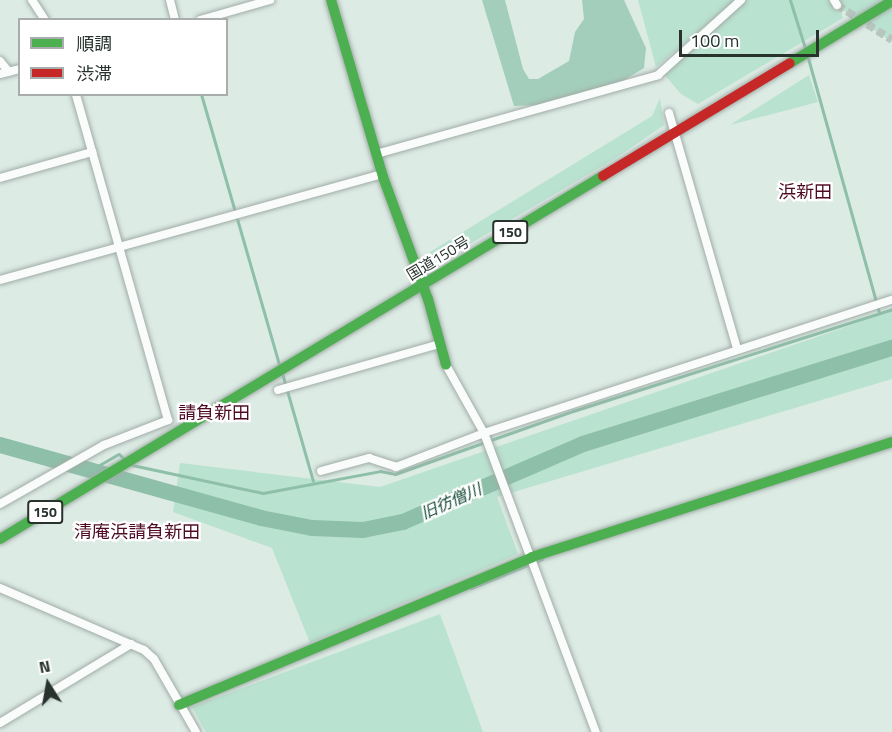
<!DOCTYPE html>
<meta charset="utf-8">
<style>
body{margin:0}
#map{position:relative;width:892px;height:732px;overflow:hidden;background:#dcebe4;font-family:"Titillium Web","Noto Sans JP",sans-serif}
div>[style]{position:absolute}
.green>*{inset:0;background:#bae2d0}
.forest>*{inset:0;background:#a4cebc}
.stream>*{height:3px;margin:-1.5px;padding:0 1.5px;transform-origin:1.5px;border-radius:1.5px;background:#8ebfa9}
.river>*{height:16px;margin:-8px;padding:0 8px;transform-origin:8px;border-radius:8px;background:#8ebfa9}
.street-tunnel>*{height:8px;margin-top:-4px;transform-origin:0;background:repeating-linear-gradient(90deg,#b8c6c0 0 8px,transparent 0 12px)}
.roads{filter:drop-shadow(0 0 2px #a1aca7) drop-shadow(0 0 2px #a1aca7)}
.street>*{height:8px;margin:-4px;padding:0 4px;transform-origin:4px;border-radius:4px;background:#fafcfb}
.fast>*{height:10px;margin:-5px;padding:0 5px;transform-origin:5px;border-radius:5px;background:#4caf50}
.jam>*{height:10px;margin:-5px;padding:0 5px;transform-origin:5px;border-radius:5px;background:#c62828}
span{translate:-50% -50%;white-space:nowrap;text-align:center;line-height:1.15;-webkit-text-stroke:4.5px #fff;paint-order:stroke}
.shield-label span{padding:2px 4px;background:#fff;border:2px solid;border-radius:4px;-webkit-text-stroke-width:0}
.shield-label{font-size:14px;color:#28332e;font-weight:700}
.street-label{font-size:15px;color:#28332e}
.water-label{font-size:16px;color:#134835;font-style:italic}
.quarter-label{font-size:18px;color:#4f0b24}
.legend{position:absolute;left:18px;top:18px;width:210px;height:78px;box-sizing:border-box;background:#fff;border:2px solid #a9adab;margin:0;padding:8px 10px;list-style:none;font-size:18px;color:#28332e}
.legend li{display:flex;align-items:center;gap:12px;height:30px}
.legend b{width:30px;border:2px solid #a9adab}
.north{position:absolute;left:18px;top:654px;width:60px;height:60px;-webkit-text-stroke:4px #fff;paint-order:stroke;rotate:349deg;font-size:16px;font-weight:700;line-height:24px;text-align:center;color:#28332e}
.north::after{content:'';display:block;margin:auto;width:21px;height:27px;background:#28332e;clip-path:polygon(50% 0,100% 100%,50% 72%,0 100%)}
.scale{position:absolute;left:679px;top:30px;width:140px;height:27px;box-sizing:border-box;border:3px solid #28332e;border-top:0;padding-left:8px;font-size:18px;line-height:21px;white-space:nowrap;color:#28332e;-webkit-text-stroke:4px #fff;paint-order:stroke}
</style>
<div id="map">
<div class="green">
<i style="clip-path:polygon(638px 0,736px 0,656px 67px)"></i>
<i style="clip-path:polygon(745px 0,892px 0,892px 42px,840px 8px,843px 18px,698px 104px,681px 94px,663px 73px)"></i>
<i style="clip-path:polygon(809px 75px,818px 102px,730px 125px)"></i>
<i style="clip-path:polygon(660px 98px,664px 125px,616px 158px,439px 262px,422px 257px,652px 116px)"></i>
<i style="clip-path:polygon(892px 311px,892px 379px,497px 497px,518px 554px,310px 643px,272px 548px,173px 512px,180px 463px,380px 487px)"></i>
<i style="clip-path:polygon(440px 614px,483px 732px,206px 732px,192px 707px)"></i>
</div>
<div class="forest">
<i style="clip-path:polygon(482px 0,505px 0,523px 69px,529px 79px,538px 79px,569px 61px,575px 32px,584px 19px,582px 0,624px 0,646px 48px,644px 68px,621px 82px,555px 104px,514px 106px)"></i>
</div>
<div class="stream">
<i style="left:790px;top:0;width:50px;rotate:72.6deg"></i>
<i style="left:808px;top:58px;width:265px;rotate:74.4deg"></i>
<i style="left:201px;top:94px;width:284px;rotate:73.9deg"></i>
<i style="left:282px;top:373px;width:112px;rotate:74deg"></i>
<i style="left:132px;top:465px;width:134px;rotate:12.1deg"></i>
<i style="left:263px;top:493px;width:119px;rotate:-10.6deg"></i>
<i style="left:380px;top:471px;width:15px;rotate:11deg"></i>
<i style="left:395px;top:474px;width:189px;rotate:-19.5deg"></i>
<i style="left:573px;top:411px;width:335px;rotate:-17.7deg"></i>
<i style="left:89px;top:471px;width:34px;rotate:-30deg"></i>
<i style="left:119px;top:454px;width:7px;rotate:45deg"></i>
<i style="left:471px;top:588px;width:77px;rotate:-22.2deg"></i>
</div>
<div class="river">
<i style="left:0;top:445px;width:271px;rotate:15.6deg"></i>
<i style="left:261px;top:518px;width:52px;rotate:11.1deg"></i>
<i style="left:312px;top:528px;width:51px;rotate:2.2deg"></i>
<i style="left:363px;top:530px;width:41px;rotate:-11.3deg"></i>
<i style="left:403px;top:522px;width:196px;rotate:-23.4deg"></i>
<i style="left:583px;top:444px;width:324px;rotate:-17.3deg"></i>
</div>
<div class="street-tunnel">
<i style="left:837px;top:5px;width:65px;rotate:32.5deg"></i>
</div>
<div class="roads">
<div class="street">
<i style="left:32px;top:0;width:24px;rotate:57deg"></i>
<i style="left:170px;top:0;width:21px;rotate:76deg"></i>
<i style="left:834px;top:0;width:6px;rotate:59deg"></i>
<i style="left:200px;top:20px;width:73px;rotate:-15.9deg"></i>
<i style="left:0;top:61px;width:14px;rotate:51deg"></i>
<i style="left:0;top:74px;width:21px;rotate:-14deg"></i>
<i style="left:669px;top:113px;width:246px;rotate:73.9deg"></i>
<i style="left:376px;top:154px;width:293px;rotate:-15.6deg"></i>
<i style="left:658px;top:75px;width:112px;rotate:-42.1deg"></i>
<i style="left:0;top:178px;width:96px;rotate:-15.8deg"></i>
<i style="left:0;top:280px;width:396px;rotate:-15.5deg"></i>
<i style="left:446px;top:365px;width:78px;rotate:60.8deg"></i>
<i style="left:484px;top:433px;width:319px;rotate:69.5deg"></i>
<i style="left:278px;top:390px;width:167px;rotate:-15.9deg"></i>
<i style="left:321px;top:471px;width:50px;rotate:-15.2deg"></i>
<i style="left:369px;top:458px;width:28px;rotate:18deg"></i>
<i style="left:396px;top:467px;width:94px;rotate:-21.1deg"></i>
<i style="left:484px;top:433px;width:429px;rotate:-18.1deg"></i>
<i style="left:0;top:504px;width:120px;rotate:-29.6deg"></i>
<i style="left:104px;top:445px;width:69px;rotate:-21.3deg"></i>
<i style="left:168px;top:420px;width:339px;rotate:-105.8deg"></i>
<i style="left:0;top:588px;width:157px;rotate:23.3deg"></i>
<i style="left:144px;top:650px;width:13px;rotate:42deg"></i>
<i style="left:154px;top:659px;width:84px;rotate:60.1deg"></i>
<i style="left:0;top:723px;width:153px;rotate:-31.1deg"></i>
</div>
<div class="fast">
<i style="left:331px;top:0;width:184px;rotate:73.6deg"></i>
<i style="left:383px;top:177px;width:130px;rotate:69.8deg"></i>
<i style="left:428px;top:299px;width:68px;rotate:74.7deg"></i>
<i style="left:790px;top:63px;width:119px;rotate:-31.3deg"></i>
<i style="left:0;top:539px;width:704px;rotate:-31.05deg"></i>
<i style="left:179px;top:705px;width:383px;rotate:-22.7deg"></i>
<i style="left:532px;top:557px;width:378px;rotate:-17.7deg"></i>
</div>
<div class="jam">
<i style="left:603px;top:176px;width:218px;rotate:-31.1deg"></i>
</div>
</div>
<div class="shield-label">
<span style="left:510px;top:232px">150</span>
<span style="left:45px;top:512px">150</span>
</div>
<div class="street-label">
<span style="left:438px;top:258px;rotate:-31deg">国道150号</span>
</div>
<div class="water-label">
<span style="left:451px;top:501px;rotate:-24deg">旧彷僧川</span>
</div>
<div class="quarter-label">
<span style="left:805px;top:192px">浜新田</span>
<span style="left:214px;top:413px">請負新田</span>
<span style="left:137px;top:532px">清庵浜請負新田</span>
</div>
<ul class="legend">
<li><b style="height:8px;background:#4caf50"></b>順調</li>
<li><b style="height:8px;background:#c62828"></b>渋滞</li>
</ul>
<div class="north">N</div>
<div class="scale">100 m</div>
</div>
